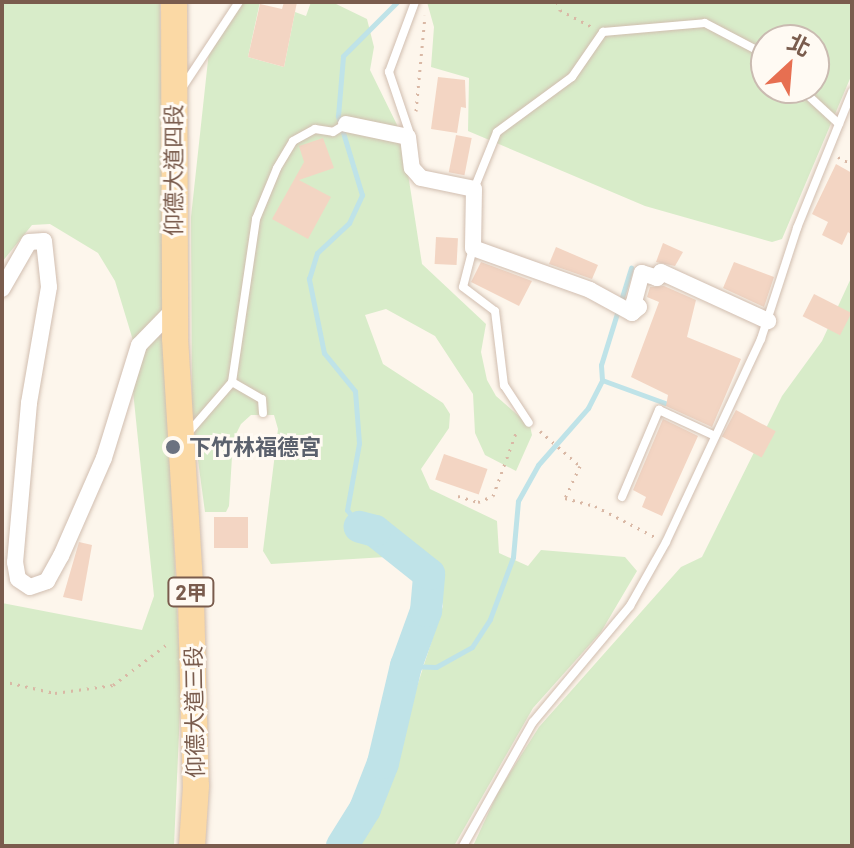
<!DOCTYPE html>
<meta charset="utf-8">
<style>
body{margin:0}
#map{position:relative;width:854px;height:848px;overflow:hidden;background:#fdf6ec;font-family:Barlow,"Noto Sans TC",sans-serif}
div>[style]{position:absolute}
.green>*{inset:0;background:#d8ecc9}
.stream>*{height:5px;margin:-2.5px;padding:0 2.5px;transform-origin:2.5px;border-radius:2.5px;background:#bfe3e8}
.river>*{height:32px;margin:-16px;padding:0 16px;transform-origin:16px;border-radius:16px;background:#bfe3e8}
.building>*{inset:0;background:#f3d5c3;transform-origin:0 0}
.path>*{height:3px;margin-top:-1.5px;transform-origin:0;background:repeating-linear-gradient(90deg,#d9b8a5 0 2px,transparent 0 8px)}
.roads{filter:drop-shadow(0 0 2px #d1beb0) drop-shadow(0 0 2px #d1beb0)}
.lane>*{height:8px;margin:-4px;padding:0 4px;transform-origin:4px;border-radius:4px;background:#fff}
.street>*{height:16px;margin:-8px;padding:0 8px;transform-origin:8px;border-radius:8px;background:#fff}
.primary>*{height:26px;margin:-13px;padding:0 13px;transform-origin:13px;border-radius:13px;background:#fbd9a5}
.dots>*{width:22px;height:22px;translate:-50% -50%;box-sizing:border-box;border:4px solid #fffaf3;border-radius:50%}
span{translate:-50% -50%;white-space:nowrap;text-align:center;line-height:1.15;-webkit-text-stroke:6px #fffaf3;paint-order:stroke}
.shield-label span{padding:2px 6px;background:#fffaf3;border:2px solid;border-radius:6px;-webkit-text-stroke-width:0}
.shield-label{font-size:20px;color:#7a5c4d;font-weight:700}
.street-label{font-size:22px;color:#7a5c4d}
.worship-label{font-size:22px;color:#5b616d;font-weight:700}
.left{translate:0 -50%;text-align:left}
.frame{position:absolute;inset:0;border:4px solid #7a5c4d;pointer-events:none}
.north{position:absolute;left:750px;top:24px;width:80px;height:80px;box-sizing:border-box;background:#fffaf3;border:2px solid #cabbb1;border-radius:50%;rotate:26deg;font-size:22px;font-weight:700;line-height:32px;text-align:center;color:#7a5c4d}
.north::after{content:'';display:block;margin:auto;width:28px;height:36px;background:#e76f51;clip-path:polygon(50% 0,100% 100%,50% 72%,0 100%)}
</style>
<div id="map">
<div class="green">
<i style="clip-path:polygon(2px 2px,160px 2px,165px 366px,181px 688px,174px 846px,2px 846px,2px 603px,142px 630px,154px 596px,133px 391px,135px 347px,115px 281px,98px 253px,50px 224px,32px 225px,2px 262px)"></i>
<i style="clip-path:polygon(243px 2px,260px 2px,248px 57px,284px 67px,295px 12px,306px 16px,311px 2px,332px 2px,367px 19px,374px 47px,370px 70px,402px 135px,422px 264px,486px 324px,481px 352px,487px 380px,496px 396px,530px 426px,532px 435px,516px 471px,485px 455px,475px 433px,473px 394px,435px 336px,386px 309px,365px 315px,383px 364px,443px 403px,450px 414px,449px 428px,421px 469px,430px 489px,497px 521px,499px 553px,528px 566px,541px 550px,625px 557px,637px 571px,601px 632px,533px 708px,454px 846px,330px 846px,397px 748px,443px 606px,432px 563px,402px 556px,271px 564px,263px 551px,278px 429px,274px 415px,251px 415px,241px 424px,233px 440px,229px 506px,226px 512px,205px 512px,192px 416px,191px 217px,209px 51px)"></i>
<i style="clip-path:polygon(evenodd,427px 2px,852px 2px,852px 74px,782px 239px,772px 242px,645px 206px,468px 131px,469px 78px,431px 67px,434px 27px,427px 2px,766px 40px,814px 40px,814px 88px,766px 88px,766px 40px)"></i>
<i style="clip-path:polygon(852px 276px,852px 846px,473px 846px,499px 790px,539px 727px,681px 567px,702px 557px,782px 396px,822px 341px)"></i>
</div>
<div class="stream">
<i style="left:602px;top:380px;width:67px;rotate:20.1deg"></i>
<i style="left:360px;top:527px;width:21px;rotate:-127deg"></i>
<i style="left:347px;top:510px;width:68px;rotate:-79.8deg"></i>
<i style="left:359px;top:443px;width:52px;rotate:-94.4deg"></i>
<i style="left:355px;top:391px;width:49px;rotate:-129.2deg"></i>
<i style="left:324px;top:353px;width:76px;rotate:-101.5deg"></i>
<i style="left:309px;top:279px;width:27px;rotate:-73deg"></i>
<i style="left:317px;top:253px;width:44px;rotate:-43.2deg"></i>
<i style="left:349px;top:223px;width:31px;rotate:-65deg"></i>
<i style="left:362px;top:195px;width:83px;rotate:-106.9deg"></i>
<i style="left:338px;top:116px;width:60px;rotate:-85.2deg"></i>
<i style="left:343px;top:56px;width:76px;rotate:-45deg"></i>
<i style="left:406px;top:666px;width:30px;rotate:2deg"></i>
<i style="left:436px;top:667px;width:41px;rotate:-29.1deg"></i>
<i style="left:472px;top:647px;width:33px;rotate:-57deg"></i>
<i style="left:490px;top:619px;width:66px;rotate:-69.6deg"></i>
<i style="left:513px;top:557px;width:56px;rotate:-84.9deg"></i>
<i style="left:518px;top:501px;width:41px;rotate:-60.9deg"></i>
<i style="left:538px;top:465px;width:76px;rotate:-48.7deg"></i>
<i style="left:588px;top:408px;width:31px;rotate:-63deg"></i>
<i style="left:602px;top:380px;width:15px;rotate:-94deg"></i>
<i style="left:601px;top:365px;width:102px;rotate:-72.8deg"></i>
</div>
<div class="river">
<i style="left:342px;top:846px;width:44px;rotate:-58.1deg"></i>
<i style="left:365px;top:809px;width:49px;rotate:-68.6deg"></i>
<i style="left:383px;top:763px;width:100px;rotate:-76.7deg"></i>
<i style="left:406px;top:666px;width:59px;rotate:-70deg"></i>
<i style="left:426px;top:611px;width:37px;rotate:-85deg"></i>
<i style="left:429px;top:574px;width:69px;rotate:-141.5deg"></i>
<i style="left:375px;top:531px;width:16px;rotate:-165deg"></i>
</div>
<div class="building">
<i style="clip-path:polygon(284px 2px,297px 2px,284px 67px,248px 57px,260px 4px,282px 9px)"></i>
<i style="clip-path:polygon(438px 77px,465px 80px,466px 108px,461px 107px,457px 133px,431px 129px)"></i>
<i style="left:456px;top:135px;width:16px;height:38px;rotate:11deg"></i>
<i style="clip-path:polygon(323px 138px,334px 168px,299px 180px,331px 197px,308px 239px,272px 219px,304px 162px,299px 146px)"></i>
<i style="clip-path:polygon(836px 164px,852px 173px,852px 235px,848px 232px,842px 245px,822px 235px,828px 222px,812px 214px)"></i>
<i style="left:436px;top:237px;width:22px;height:27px;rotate:3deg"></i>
<i style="clip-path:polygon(663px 243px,683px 252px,675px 266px,656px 262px)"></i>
<i style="clip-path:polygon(556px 247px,598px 265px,592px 279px,549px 264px)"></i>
<i style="clip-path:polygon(481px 262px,532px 281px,519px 306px,471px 282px)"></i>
<i style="clip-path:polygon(734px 262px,774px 277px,764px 307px,723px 288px)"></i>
<i style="clip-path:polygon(664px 286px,696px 300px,687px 337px,741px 359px,712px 427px,666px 406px,668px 395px,631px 377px,659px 302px,647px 297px,650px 287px)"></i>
<i style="left:814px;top:294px;width:42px;height:25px;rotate:27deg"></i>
<i style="left:736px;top:410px;width:45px;height:30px;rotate:28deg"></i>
<i style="clip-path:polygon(663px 419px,698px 436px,662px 516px,642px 507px,646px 497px,633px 490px)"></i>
<i style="left:444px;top:454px;width:46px;height:27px;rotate:19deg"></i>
<i style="left:214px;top:517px;width:34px;height:31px"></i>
<i style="clip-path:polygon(79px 542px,92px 545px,82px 601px,63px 597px)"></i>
</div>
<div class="path">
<i style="left:557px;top:2px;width:9px;rotate:69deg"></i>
<i style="left:560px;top:10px;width:36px;rotate:28deg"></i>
<i style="left:416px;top:111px;width:96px;rotate:-84.6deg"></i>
<i style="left:838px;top:157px;width:16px;rotate:27deg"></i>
<i style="left:540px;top:431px;width:53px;rotate:41.2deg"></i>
<i style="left:580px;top:466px;width:35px;rotate:115deg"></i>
<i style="left:565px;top:498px;width:31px;rotate:15deg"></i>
<i style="left:595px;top:506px;width:68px;rotate:27.3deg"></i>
<i style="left:458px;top:496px;width:21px;rotate:17deg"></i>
<i style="left:478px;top:502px;width:16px;rotate:-22deg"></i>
<i style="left:493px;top:496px;width:70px;rotate:-70deg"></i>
<i style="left:2px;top:681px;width:54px;rotate:12.8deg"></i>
<i style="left:55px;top:693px;width:59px;rotate:-7.9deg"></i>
<i style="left:113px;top:685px;width:71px;rotate:-37deg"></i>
</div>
<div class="roads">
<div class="lane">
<i style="left:182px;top:88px;width:103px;rotate:-56.5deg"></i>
<i style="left:800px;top:88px;width:53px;rotate:42.7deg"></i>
<i style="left:411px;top:137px;width:69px;rotate:-108.7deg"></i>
<i style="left:389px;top:72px;width:75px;rotate:-69.6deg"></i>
<i style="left:474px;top:189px;width:61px;rotate:-68deg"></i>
<i style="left:497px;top:132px;width:93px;rotate:-36.3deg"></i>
<i style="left:572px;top:77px;width:55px;rotate:-55.4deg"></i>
<i style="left:603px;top:32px;width:102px;rotate:-5deg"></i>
<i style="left:705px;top:23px;width:69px;rotate:27.7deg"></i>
<i style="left:473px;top:248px;width:40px;rotate:104.4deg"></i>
<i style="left:463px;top:287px;width:40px;rotate:37deg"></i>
<i style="left:495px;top:311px;width:75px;rotate:83.1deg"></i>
<i style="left:504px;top:385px;width:45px;rotate:56.7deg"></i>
<i style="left:232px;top:382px;width:34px;rotate:30deg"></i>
<i style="left:262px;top:399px;width:14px;rotate:86deg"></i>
<i style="left:188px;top:433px;width:67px;rotate:-49.2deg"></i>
<i style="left:232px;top:382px;width:165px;rotate:-81.6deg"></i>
<i style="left:256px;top:219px;width:55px;rotate:-67.6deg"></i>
<i style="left:277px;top:168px;width:31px;rotate:-59deg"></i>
<i style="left:293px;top:141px;width:25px;rotate:-29deg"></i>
<i style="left:315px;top:129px;width:18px;rotate:9deg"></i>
<i style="left:333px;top:132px;width:15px;rotate:-32deg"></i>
<i style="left:622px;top:497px;width:95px;rotate:-67deg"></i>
<i style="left:659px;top:410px;width:62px;rotate:24.9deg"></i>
<i style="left:463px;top:846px;width:142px;rotate:-60.6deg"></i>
<i style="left:533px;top:722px;width:151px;rotate:-50.1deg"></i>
<i style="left:630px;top:606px;width:73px;rotate:-60.6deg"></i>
<i style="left:666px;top:542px;width:224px;rotate:-64.9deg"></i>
<i style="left:761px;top:339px;width:117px;rotate:-72deg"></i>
<i style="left:797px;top:228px;width:147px;rotate:-68deg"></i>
</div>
<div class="street">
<i style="left:346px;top:124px;width:63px;rotate:11.8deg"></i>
<i style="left:408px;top:137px;width:31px;rotate:83deg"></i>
<i style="left:412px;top:168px;width:13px;rotate:48deg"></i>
<i style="left:421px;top:178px;width:54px;rotate:11.7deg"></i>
<i style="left:474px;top:189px;width:59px;rotate:91deg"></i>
<i style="left:473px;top:248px;width:124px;rotate:19.7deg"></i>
<i style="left:590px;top:290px;width:48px;rotate:28.7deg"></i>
<i style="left:632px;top:313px;width:9px;rotate:-41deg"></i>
<i style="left:639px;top:307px;width:7px;rotate:-135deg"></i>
<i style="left:634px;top:302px;width:30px;rotate:-75deg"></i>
<i style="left:642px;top:273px;width:16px;rotate:18deg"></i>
<i style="left:657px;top:278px;width:7px;rotate:-56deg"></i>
<i style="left:661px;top:272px;width:118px;rotate:24.6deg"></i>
<i style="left:2px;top:289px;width:54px;rotate:-60.1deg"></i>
<i style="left:29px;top:242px;width:15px;rotate:-4deg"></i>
<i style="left:44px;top:241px;width:46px;rotate:83.8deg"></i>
<i style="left:49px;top:287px;width:118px;rotate:99.8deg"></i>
<i style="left:29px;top:403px;width:160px;rotate:95deg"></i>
<i style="left:15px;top:562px;width:17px;rotate:80deg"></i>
<i style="left:18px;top:579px;width:14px;rotate:34deg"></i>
<i style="left:30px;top:587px;width:18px;rotate:-19deg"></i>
<i style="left:47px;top:581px;width:29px;rotate:-61deg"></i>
<i style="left:61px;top:556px;width:107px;rotate:-66.3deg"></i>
<i style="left:104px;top:458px;width:118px;rotate:-72.8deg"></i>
<i style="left:139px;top:345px;width:52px;rotate:-45.8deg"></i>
</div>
<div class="primary">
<i style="left:174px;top:2px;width:336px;rotate:89.8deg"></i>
<i style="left:175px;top:338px;width:262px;rotate:86.5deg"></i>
<i style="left:191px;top:600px;width:186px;rotate:88.5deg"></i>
<i style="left:196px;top:786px;width:60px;rotate:93.8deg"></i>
</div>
</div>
<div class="dots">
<i style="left:173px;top:447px;background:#6b7280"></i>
</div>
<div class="shield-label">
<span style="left:191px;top:592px">2甲</span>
</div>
<div class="street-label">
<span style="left:173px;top:170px;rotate:-90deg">仰德大道四段</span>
<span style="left:194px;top:712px;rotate:-91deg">仰德大道三段</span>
</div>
<div class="worship-label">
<span class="left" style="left:189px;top:447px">下竹林福德宮</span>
</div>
<div class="frame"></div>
<div class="north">北</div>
</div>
